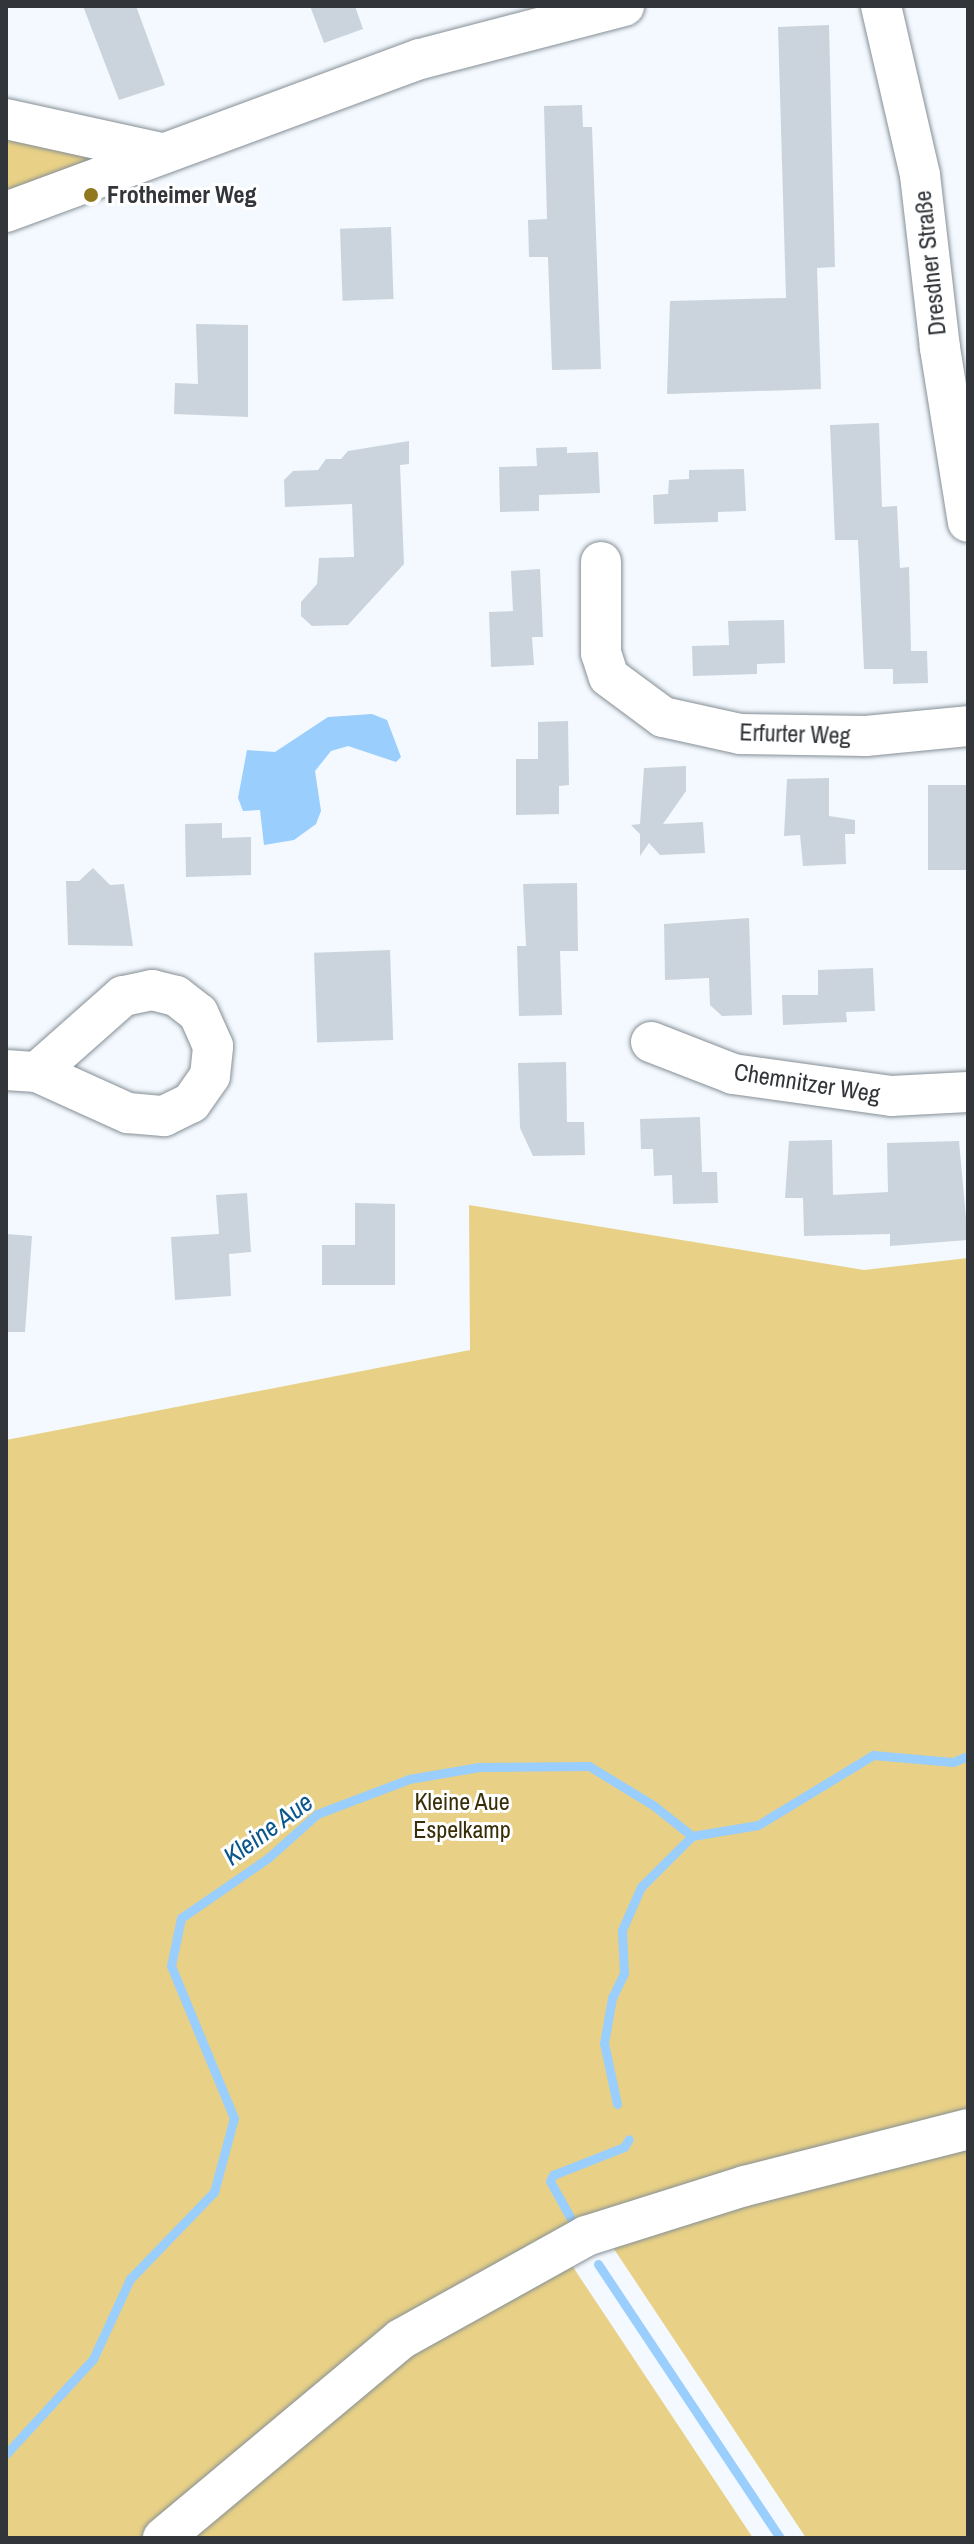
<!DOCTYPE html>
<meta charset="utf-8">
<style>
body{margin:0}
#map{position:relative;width:974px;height:2544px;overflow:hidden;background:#f3f9fe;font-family:"Archivo Narrow",sans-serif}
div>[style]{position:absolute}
.green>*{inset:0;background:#e8d186}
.water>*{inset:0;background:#99cefd}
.stream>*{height:9px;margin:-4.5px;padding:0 4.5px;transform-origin:4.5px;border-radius:4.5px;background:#99cefd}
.building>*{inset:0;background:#cbd4dd;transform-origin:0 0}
.roads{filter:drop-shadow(0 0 2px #868f96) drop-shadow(0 0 2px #868f96)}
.minor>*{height:40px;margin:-20px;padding:0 20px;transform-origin:20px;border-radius:20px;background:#fff}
.dots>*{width:22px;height:22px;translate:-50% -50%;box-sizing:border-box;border:4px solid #fff;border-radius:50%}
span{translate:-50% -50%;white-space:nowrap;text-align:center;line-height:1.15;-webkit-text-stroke:6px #fff;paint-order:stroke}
.poi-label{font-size:24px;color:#323539;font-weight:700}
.left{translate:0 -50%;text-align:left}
.street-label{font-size:24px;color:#323539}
.park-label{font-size:24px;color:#392e08}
.water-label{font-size:26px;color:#09578c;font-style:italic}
.frame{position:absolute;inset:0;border:8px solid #323539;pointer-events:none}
</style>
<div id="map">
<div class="green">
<i style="clip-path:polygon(6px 132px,117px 154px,6px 193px)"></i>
<i style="clip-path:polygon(469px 1205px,864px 1270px,968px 1258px,968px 2538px,806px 2538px,612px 2246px,571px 2264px,753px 2538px,6px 2538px,6px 1440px,470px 1350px)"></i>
</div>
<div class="water">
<i style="clip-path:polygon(372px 714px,387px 720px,401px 757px,396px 762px,348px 746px,331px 751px,315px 771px,321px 811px,316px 824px,294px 840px,264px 845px,260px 810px,243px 811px,238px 798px,247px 750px,275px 752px,328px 717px)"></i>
</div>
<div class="stream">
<i style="left:617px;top:2104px;width:62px;rotate:-102deg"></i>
<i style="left:604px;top:2043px;width:46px;rotate:-79.9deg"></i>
<i style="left:612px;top:1998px;width:28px;rotate:-64deg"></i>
<i style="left:624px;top:1973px;width:43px;rotate:-92.7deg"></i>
<i style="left:622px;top:1930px;width:47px;rotate:-66.2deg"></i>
<i style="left:641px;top:1887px;width:72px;rotate:-45deg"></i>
<i style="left:570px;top:2217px;width:41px;rotate:-119.1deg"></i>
<i style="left:550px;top:2181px;width:7px;rotate:-63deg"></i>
<i style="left:553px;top:2175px;width:76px;rotate:-21.5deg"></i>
<i style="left:624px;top:2147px;width:9px;rotate:-58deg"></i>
<i style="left:598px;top:2264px;width:329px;rotate:56.4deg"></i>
<i style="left:6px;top:2454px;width:129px;rotate:-47.5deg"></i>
<i style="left:93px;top:2359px;width:88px;rotate:-65.2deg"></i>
<i style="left:130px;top:2279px;width:121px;rotate:-46deg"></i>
<i style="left:214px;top:2192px;width:77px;rotate:-74.9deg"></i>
<i style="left:234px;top:2118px;width:165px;rotate:-112.5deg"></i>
<i style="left:171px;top:1966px;width:49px;rotate:-78.2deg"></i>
<i style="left:181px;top:1918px;width:106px;rotate:-34.6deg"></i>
<i style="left:268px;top:1858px;width:66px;rotate:-41.9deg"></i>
<i style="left:317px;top:1814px;width:98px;rotate:-20.8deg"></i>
<i style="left:409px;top:1779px;width:71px;rotate:-9.7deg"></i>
<i style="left:479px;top:1767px;width:110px;rotate:-0.5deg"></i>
<i style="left:589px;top:1766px;width:75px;rotate:31.4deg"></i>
<i style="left:653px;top:1805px;width:50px;rotate:38.5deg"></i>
<i style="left:692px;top:1836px;width:67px;rotate:-9.5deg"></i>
<i style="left:758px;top:1825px;width:135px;rotate:-31.3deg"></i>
<i style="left:873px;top:1755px;width:80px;rotate:5deg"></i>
<i style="left:953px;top:1762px;width:16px;rotate:-22deg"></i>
</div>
<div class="building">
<i style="clip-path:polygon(83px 6px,136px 6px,165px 85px,119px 100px)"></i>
<i style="clip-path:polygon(310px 6px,355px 6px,363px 29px,324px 43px)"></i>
<i style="clip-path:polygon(829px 25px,835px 267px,817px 268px,821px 389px,667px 394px,670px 301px,786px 298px,778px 27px)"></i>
<i style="clip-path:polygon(582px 105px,583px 127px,592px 127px,601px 369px,552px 370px,548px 257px,529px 257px,528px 220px,547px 219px,544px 106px)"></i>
<i style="left:391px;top:227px;width:72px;height:51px;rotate:88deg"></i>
<i style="clip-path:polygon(196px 324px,248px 325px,248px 417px,174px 414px,175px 383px,198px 384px)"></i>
<i style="clip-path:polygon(879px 423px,882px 507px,897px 506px,900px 568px,909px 567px,911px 651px,927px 651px,928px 683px,893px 684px,893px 669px,864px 669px,858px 540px,835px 540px,830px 425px)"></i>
<i style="clip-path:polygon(409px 441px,409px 464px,400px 465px,404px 564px,348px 625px,312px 626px,301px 616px,301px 602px,317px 584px,319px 558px,354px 557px,352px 504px,285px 507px,284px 480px,293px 471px,318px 470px,326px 459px,341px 459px,348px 451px)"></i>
<i style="clip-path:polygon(567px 447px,567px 453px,598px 452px,600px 493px,539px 495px,539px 511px,500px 512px,499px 467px,537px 466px,536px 448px)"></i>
<i style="clip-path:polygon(744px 469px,746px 511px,718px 512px,718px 522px,654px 524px,653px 495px,668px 494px,669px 480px,689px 479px,689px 470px)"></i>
<i style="clip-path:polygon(540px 569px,543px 637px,532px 637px,534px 665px,491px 667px,489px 612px,513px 611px,511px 571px)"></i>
<i style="clip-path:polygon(784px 620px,785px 663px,757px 664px,757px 674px,693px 676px,692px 646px,729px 645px,728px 621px)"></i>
<i style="clip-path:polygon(568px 721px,569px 785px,559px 786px,559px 814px,516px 815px,516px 759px,538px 759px,538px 722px)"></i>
<i style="clip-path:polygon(686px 766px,686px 791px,663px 824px,703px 822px,705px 853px,660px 855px,649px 843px,640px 856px,640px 834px,631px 825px,640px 824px,644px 768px)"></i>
<i style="clip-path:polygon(829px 778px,829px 816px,855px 820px,855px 834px,845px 834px,846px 864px,803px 866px,800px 835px,784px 836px,787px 779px)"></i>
<i style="left:968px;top:785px;width:85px;height:40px;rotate:90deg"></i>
<i style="clip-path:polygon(222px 823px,222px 838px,251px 837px,251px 875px,186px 877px,185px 824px)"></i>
<i style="clip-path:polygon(93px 868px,110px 885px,124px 884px,133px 946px,68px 945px,66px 881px,79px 881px)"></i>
<i style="clip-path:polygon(577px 883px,578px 951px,560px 951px,562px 1015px,519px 1016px,517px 946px,526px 946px,523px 884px)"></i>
<i style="clip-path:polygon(749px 918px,752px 1015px,722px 1016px,710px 1005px,709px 978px,665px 980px,664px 924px)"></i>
<i style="left:390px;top:950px;width:90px;height:76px;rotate:88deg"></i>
<i style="clip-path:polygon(873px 968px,875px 1011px,846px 1012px,847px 1022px,783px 1025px,782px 995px,818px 995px,818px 970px)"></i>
<i style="clip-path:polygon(566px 1062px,567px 1122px,584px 1122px,585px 1155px,533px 1156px,520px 1128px,518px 1063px)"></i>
<i style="clip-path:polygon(700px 1117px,702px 1172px,717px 1172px,718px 1203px,673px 1204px,672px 1175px,654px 1176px,653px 1149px,641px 1149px,640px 1119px)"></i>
<i style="clip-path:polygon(832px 1140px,833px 1195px,888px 1192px,887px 1143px,959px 1141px,968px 1240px,890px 1246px,890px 1234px,804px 1236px,803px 1198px,785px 1198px,789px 1141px)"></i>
<i style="clip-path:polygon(247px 1193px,251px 1252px,229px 1254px,231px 1296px,175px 1300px,171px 1237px,219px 1234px,216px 1195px)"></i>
<i style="clip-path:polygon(355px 1203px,395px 1204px,395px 1285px,322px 1285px,322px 1245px,355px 1245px)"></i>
<i style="clip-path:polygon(6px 1234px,32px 1236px,25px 1332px,6px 1332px)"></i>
</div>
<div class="roads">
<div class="minor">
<i style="left:881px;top:6px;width:173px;rotate:77deg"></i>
<i style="left:920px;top:175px;width:174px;rotate:83.4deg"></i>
<i style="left:940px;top:348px;width:176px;rotate:80.9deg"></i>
<i style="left:6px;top:119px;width:159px;rotate:12.4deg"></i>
<i style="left:6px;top:212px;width:441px;rotate:-20.3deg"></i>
<i style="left:420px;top:59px;width:211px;rotate:-14.6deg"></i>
<i style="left:601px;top:562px;width:91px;rotate:90deg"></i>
<i style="left:601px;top:653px;width:25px;rotate:72deg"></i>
<i style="left:609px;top:677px;width:67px;rotate:36.5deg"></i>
<i style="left:663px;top:717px;width:79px;rotate:12.4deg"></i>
<i style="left:740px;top:734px;width:126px;rotate:0.9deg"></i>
<i style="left:866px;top:736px;width:102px;rotate:-5.6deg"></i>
<i style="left:651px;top:1042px;width:88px;rotate:21.3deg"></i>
<i style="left:733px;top:1074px;width:160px;rotate:7.9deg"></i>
<i style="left:891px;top:1096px;width:77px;rotate:-3deg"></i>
<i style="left:6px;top:1070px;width:31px;rotate:4deg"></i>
<i style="left:37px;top:1072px;width:100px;rotate:24.3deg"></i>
<i style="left:128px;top:1113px;width:36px;rotate:5deg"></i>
<i style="left:164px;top:1116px;width:30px;rotate:-26deg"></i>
<i style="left:191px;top:1103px;width:33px;rotate:-55deg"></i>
<i style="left:210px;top:1076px;width:30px;rotate:-84deg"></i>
<i style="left:213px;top:1046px;width:36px;rotate:-114deg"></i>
<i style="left:198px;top:1013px;width:28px;rotate:-142deg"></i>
<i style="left:176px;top:996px;width:25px;rotate:-166deg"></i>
<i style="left:152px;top:990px;width:30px;rotate:168deg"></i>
<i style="left:123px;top:996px;width:115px;rotate:138.5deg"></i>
<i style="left:163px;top:2538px;width:310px;rotate:-39.9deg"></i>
<i style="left:401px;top:2339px;width:212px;rotate:-29.1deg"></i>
<i style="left:586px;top:2236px;width:167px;rotate:-17.5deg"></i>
<i style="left:745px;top:2186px;width:230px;rotate:-14.3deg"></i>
</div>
</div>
<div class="dots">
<i style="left:91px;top:195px;background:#91781e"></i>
</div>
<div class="poi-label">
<span class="left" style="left:107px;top:195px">Frotheimer Weg</span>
</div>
<div class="street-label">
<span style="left:930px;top:263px;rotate:-96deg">Dresdner Straße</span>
<span style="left:795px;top:734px;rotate:2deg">Erfurter Weg</span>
<span style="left:807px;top:1083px;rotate:9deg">Chemnitzer Weg</span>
</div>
<div class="park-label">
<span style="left:462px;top:1816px">Kleine Aue<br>Espelkamp</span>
</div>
<div class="water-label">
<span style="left:268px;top:1829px;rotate:-36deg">Kleine Aue</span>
</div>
<div class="frame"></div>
</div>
